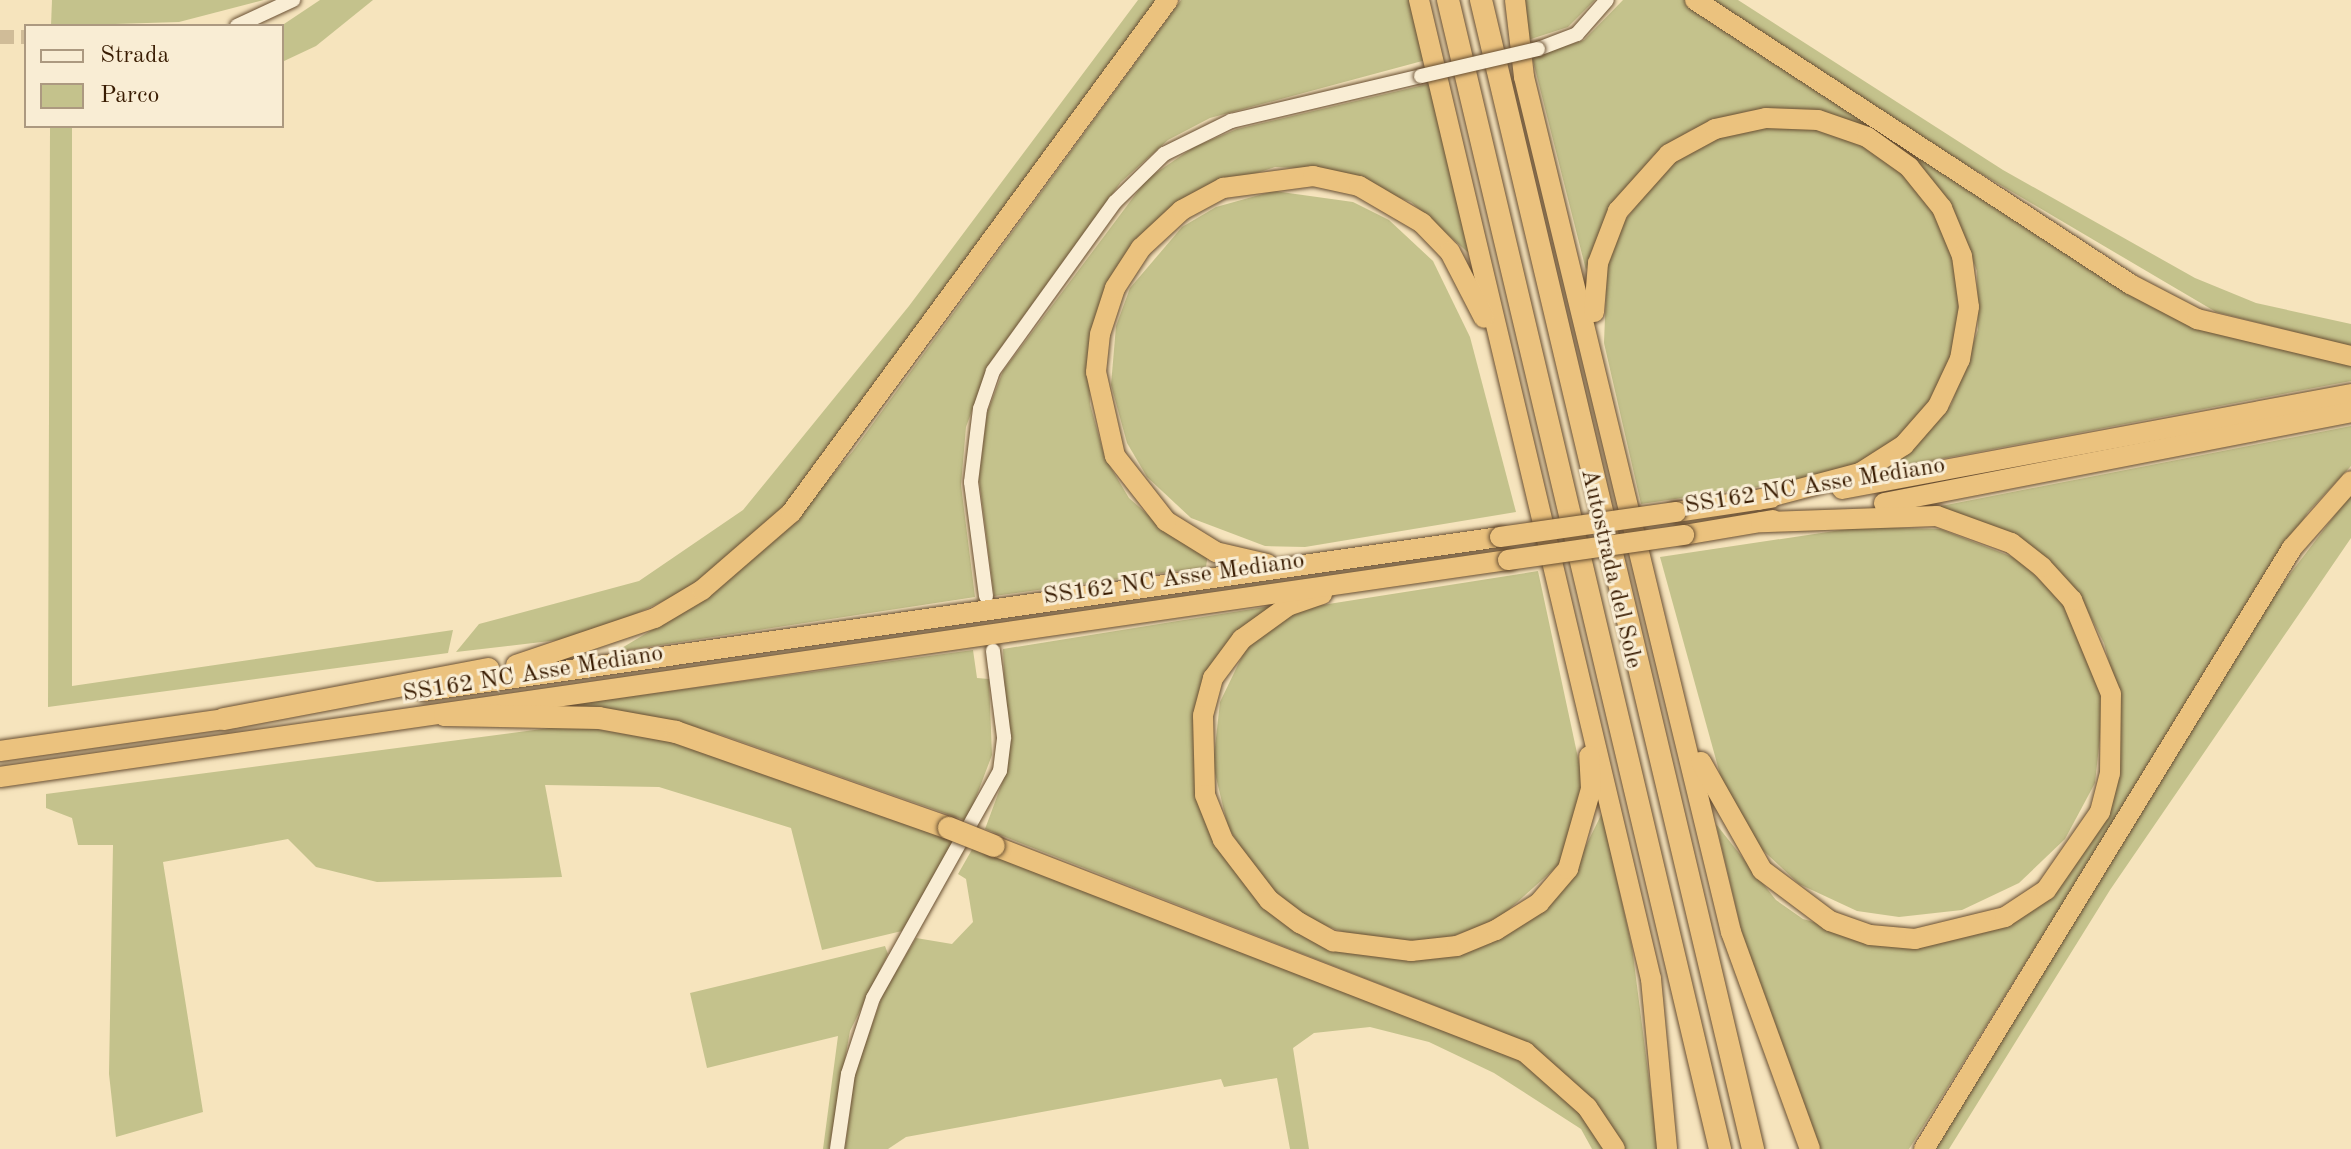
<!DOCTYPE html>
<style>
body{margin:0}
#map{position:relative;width:2351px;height:1149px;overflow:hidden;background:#f6e4bd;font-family:"Old Standard TT",serif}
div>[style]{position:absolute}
.green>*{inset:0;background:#c4c28c}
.tertiary-tunnel>*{height:14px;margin-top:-7px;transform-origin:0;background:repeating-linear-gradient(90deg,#d0bc98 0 14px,transparent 0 21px)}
.roads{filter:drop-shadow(0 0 2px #684e31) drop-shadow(0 0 2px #684e31)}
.tertiary>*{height:14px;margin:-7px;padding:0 7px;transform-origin:7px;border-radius:7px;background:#f9edd4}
.trunk>*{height:20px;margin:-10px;padding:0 10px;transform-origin:10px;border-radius:10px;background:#ebc27e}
.motorway>*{height:22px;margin:-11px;padding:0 11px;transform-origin:11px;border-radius:11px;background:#ebc27e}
.bridges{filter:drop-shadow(0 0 2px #684e31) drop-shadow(0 0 2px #684e31)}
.tertiary-bridge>*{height:14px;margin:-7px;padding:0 7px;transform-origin:7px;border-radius:7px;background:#f9edd4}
.trunk-bridge>*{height:20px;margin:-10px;padding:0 10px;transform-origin:10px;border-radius:10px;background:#ebc27e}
.motorway-bridge>*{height:22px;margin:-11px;padding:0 11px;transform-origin:11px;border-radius:11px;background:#ebc27e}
span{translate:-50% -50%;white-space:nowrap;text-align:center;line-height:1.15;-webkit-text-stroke:6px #f9edd4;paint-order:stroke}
.street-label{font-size:24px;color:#391c02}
.legend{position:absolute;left:24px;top:24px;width:260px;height:104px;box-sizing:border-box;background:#f9edd4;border:2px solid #ac9980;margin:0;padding:10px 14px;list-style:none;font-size:24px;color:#391c02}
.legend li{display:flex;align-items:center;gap:16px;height:40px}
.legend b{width:40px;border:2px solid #ac9980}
</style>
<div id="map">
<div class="green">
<i style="clip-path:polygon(52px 0,264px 0,179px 22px,51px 26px)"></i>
<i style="clip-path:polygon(320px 0,373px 0,316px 46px,282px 62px,281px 26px)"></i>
<i style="clip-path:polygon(1138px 0,1158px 0,799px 494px,743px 547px,679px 594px,618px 622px,567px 639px,456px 652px,479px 624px,639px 581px,743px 510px,909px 306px)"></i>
<i style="clip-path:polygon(1181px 0,1409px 0,1426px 60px,1210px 118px,1168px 140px,1121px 182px,989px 364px,966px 427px,961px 485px,975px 597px,615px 652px,682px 612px,785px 530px,853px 451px)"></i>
<i style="clip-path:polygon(1525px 0,1595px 0,1568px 27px,1528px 40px)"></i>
<i style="clip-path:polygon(1623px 0,1685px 0,2191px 319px,2269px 347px,2351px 361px,2351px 381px,1888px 469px,1951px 405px,1978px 330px,1977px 271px,1955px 215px,1917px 163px,1792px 110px,1748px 111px,1691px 130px,1653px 156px,1604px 220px,1586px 270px,1532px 57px,1584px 40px)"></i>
<i style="clip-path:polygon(1712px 0,1738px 0,2003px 170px,2195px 278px,2256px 303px,2351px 324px,2351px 346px,2216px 312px,1958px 160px)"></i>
<i style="clip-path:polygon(1432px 83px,1472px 256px,1411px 202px,1316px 169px,1275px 167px,1187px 196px,1139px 236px,1116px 272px,1089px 362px,1090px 404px,1105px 458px,1129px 498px,1164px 529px,1208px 553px,1206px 567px,994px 596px,979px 479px,987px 413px,1003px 371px,1147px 179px,1194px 147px,1237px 129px)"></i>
<i style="clip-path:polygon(50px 126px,72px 126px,72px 686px,453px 630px,448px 653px,48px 707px)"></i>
<i style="clip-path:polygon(1759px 126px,1819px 128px,1875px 150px,1920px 189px,1950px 241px,1961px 299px,1957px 339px,1935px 395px,1896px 440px,1862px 462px,1805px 480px,1641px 504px,1604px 343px,1607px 266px,1619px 228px,1668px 165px,1701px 143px)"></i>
<i style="clip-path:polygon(1274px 191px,1353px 202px,1389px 220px,1433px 261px,1470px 337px,1516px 512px,1305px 547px,1265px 546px,1191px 518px,1147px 477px,1127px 443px,1111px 385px,1116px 326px,1130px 288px,1182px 227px,1216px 207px)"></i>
<i style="clip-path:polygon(2351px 426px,2351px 466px,2308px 512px,1909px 1149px,1817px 1149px,1751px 971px,1716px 824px,1776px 900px,1803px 919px,1893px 945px,2023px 912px,2097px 829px,2115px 685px,2104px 643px,2081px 598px,2021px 540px,1936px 507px)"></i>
<i style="clip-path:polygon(2351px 494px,2351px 538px,2110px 890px,1949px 1149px,1932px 1149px,2255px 620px)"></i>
<i style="clip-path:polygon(1861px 527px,1940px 529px,2018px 559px,2064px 603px,2104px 700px,2095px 783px,2065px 839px,2019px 883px,1962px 910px,1899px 917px,1857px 911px,1799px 884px,1753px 841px,1723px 785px,1660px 557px)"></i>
<i style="clip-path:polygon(1538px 571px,1583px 781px,1577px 827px,1561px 863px,1496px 921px,1436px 942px,1372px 942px,1312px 921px,1262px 881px,1228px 827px,1213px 765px,1220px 702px,1248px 644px,1303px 608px)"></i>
<i style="clip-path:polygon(1271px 606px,1211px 664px,1206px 819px,1302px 931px,1429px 957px,1569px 880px,1602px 813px,1632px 947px,1658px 1149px,1624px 1149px,1570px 1078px,1502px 1032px,985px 829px,1008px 767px,1003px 649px)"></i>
<i style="clip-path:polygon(973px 650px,977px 678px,989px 679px,992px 755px,967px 821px,719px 734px,575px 704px)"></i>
<i style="clip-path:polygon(572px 725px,702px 747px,954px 842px,902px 931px,822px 950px,791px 828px,659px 787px,545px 785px,562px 877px,377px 882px,316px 867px,288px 839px,163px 862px,203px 1112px,116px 1137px,109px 1074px,113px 845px,78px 845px,72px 818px,46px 808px,46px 794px)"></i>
<i style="clip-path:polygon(974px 846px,1526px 1063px,1580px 1111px,1605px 1149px,1592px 1149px,1581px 1129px,1494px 1073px,1429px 1042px,1370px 1027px,1314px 1033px,1293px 1048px,1309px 1149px,1290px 1149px,1277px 1078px,1224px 1087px,1221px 1079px,906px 1137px,888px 1149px,845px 1149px,855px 1073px,883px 994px,916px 938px,952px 944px,973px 922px,966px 879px,958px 874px)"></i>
<i style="clip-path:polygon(885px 946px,888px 954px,850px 1031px,829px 1149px,823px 1149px,838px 1036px,707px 1068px,690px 993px)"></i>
</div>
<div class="tertiary-tunnel">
<i style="left:0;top:37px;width:26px"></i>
</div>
<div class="roads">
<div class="tertiary">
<i style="left:237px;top:26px;width:62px;rotate:-24.9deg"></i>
<i style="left:1538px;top:49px;width:42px;rotate:-21deg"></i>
<i style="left:1577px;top:34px;width:45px;rotate:-48.6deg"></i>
<i style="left:986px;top:596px;width:115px;rotate:-97.5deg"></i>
<i style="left:971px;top:482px;width:74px;rotate:-83deg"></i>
<i style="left:980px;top:409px;width:40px;rotate:-71.1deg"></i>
<i style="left:993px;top:371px;width:208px;rotate:-54.2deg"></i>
<i style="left:1115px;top:202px;width:69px;rotate:-44.4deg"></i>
<i style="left:1164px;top:154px;width:75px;rotate:-26.2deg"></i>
<i style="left:1231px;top:121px;width:195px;rotate:-13.3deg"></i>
<i style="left:837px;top:1149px;width:76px;rotate:-81.7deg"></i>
<i style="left:848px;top:1074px;width:80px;rotate:-71.8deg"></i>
<i style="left:873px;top:998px;width:260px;rotate:-60.8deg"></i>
<i style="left:1000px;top:771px;width:34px;rotate:-83deg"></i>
<i style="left:1004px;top:737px;width:87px;rotate:-97.3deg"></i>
</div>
<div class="trunk">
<i style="left:1419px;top:0;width:1006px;rotate:76.67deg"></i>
<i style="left:1651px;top:979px;width:171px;rotate:84.6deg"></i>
<i style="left:1515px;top:0;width:78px;rotate:83.3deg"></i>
<i style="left:1524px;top:77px;width:880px;rotate:76.39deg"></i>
<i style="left:1731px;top:932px;width:231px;rotate:70deg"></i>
<i style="left:1695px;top:0;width:520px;rotate:33.14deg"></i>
<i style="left:2130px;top:284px;width:76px;rotate:27.6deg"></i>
<i style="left:2197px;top:319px;width:158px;rotate:13.5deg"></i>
<i style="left:1594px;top:312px;width:49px;rotate:-85.3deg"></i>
<i style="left:1598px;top:263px;width:56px;rotate:-69deg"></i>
<i style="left:1618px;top:211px;width:76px;rotate:-48.2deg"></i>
<i style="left:1669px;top:154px;width:52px;rotate:-28.5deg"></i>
<i style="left:1715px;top:129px;width:52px;rotate:-12.2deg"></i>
<i style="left:1766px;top:118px;width:52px;rotate:2.2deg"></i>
<i style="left:1818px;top:120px;width:52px;rotate:19.1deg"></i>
<i style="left:1867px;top:137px;width:52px;rotate:35.5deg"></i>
<i style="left:1909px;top:167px;width:53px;rotate:51.2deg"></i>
<i style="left:1942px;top:208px;width:52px;rotate:67.4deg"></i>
<i style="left:1962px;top:256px;width:51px;rotate:82.2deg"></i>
<i style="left:1969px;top:307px;width:53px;rotate:99.8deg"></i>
<i style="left:1960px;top:359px;width:52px;rotate:115.1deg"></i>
<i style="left:1938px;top:406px;width:52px;rotate:131.1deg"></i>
<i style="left:1904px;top:445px;width:52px;rotate:147.5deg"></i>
<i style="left:1860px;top:473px;width:106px;rotate:165.2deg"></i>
<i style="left:1842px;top:489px;width:518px;rotate:-10.57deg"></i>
<i style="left:1884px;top:503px;width:476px;rotate:-11deg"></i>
<i style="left:1676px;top:512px;width:96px;rotate:-8.4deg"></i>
<i style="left:1684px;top:535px;width:90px;rotate:-9.6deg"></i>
<i style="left:1267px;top:564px;width:52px;rotate:-166.8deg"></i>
<i style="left:1216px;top:552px;width:59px;rotate:-148.2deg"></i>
<i style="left:1166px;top:521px;width:83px;rotate:-128.1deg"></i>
<i style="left:1115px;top:456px;width:86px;rotate:-102.7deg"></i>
<i style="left:1096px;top:372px;width:38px;rotate:-84deg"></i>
<i style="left:1100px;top:334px;width:48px;rotate:-71.9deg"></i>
<i style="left:1115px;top:288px;width:48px;rotate:-57deg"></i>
<i style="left:1141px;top:248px;width:56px;rotate:-42.8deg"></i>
<i style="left:1182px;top:210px;width:47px;rotate:-28.2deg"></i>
<i style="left:1223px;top:188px;width:91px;rotate:-7.6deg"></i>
<i style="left:1313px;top:176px;width:47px;rotate:12.3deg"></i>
<i style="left:1359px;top:186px;width:73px;rotate:30.4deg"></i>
<i style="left:1422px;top:223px;width:40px;rotate:46deg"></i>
<i style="left:1450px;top:252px;width:74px;rotate:62.7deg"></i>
<i style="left:1322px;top:594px;width:36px;rotate:161deg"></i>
<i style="left:1288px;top:606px;width:57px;rotate:144.3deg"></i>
<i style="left:1242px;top:639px;width:49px;rotate:126.6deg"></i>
<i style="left:1213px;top:678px;width:39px;rotate:105deg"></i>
<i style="left:1203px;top:716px;width:79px;rotate:88.5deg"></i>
<i style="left:1205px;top:795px;width:48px;rotate:68.2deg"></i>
<i style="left:1223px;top:840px;width:76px;rotate:52.5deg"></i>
<i style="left:1269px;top:900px;width:39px;rotate:37deg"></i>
<i style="left:1300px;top:923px;width:38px;rotate:29deg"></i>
<i style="left:1333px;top:941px;width:79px;rotate:7.3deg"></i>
<i style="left:1411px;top:951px;width:46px;rotate:-6.2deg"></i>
<i style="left:1457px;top:946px;width:42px;rotate:-22.3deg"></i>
<i style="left:1496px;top:930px;width:51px;rotate:-32.1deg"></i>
<i style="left:1539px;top:903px;width:45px;rotate:-49.5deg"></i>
<i style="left:1568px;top:869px;width:83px;rotate:-74deg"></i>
<i style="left:1591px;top:789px;width:33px;rotate:-93deg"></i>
<i style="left:516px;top:665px;width:147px;rotate:-18.7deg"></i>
<i style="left:655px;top:618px;width:55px;rotate:-30.8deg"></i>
<i style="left:702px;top:590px;width:118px;rotate:-40.9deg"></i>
<i style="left:791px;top:513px;width:637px;rotate:-53.69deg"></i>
<i style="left:424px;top:691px;width:1087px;rotate:-8.15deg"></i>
<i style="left:0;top:751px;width:240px;rotate:-8.1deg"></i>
<i style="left:1701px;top:762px;width:124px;rotate:60.5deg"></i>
<i style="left:1762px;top:870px;width:85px;rotate:36.9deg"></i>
<i style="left:1830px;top:921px;width:42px;rotate:19.3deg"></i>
<i style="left:1870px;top:935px;width:45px;rotate:5.1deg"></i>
<i style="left:1915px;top:939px;width:93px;rotate:-13.7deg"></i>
<i style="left:2005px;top:917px;width:49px;rotate:-33.4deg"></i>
<i style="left:2046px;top:890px;width:95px;rotate:-55.3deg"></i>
<i style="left:2100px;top:812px;width:40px;rotate:-75.6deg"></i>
<i style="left:2110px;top:773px;width:79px;rotate:-89.3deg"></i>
<i style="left:2111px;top:694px;width:102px;rotate:-112.5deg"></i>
<i style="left:2072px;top:600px;width:45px;rotate:-132.3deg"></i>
<i style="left:2042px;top:567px;width:39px;rotate:-142deg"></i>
<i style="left:2011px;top:543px;width:79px;rotate:-160deg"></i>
<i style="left:1937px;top:516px;width:176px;rotate:178deg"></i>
<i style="left:0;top:777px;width:1524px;rotate:-8.19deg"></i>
<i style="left:994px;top:846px;width:570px;rotate:21.2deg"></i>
<i style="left:1525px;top:1052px;width:83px;rotate:41.6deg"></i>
<i style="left:1587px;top:1107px;width:50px;rotate:56.3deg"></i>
<i style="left:1924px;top:1149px;width:705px;rotate:-58.52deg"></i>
<i style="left:2292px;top:548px;width:89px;rotate:-48.6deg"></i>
</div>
<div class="motorway">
<i style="left:1448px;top:0;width:1181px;rotate:76.68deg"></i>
<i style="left:1481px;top:0;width:1181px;rotate:76.68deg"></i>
<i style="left:445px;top:715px;width:154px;rotate:1.1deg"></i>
<i style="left:599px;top:718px;width:78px;rotate:10.3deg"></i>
<i style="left:676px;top:732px;width:289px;rotate:19.4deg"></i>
<i style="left:224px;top:719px;width:269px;rotate:-10.7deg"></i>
</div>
</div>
<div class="bridges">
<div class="tertiary-bridge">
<i style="left:1421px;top:76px;width:120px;rotate:-13deg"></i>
</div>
<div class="trunk-bridge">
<i style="left:1500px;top:537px;width:178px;rotate:-8.1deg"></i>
<i style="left:1508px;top:560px;width:178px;rotate:-8.1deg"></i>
</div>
<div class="motorway-bridge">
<i style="left:949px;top:828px;width:48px;rotate:21.8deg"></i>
</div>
</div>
<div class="street-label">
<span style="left:1815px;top:487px;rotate:-9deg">SS162 NC Asse Mediano</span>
<span style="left:1610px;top:569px;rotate:77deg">Autostrada del Sole</span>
<span style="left:1174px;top:580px;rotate:-8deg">SS162 NC Asse Mediano</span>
<span style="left:533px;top:675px;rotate:-9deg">SS162 NC Asse Mediano</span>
</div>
<ul class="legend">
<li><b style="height:10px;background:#f9edd4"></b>Strada</li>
<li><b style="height:22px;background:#c4c28c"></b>Parco</li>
</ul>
</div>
